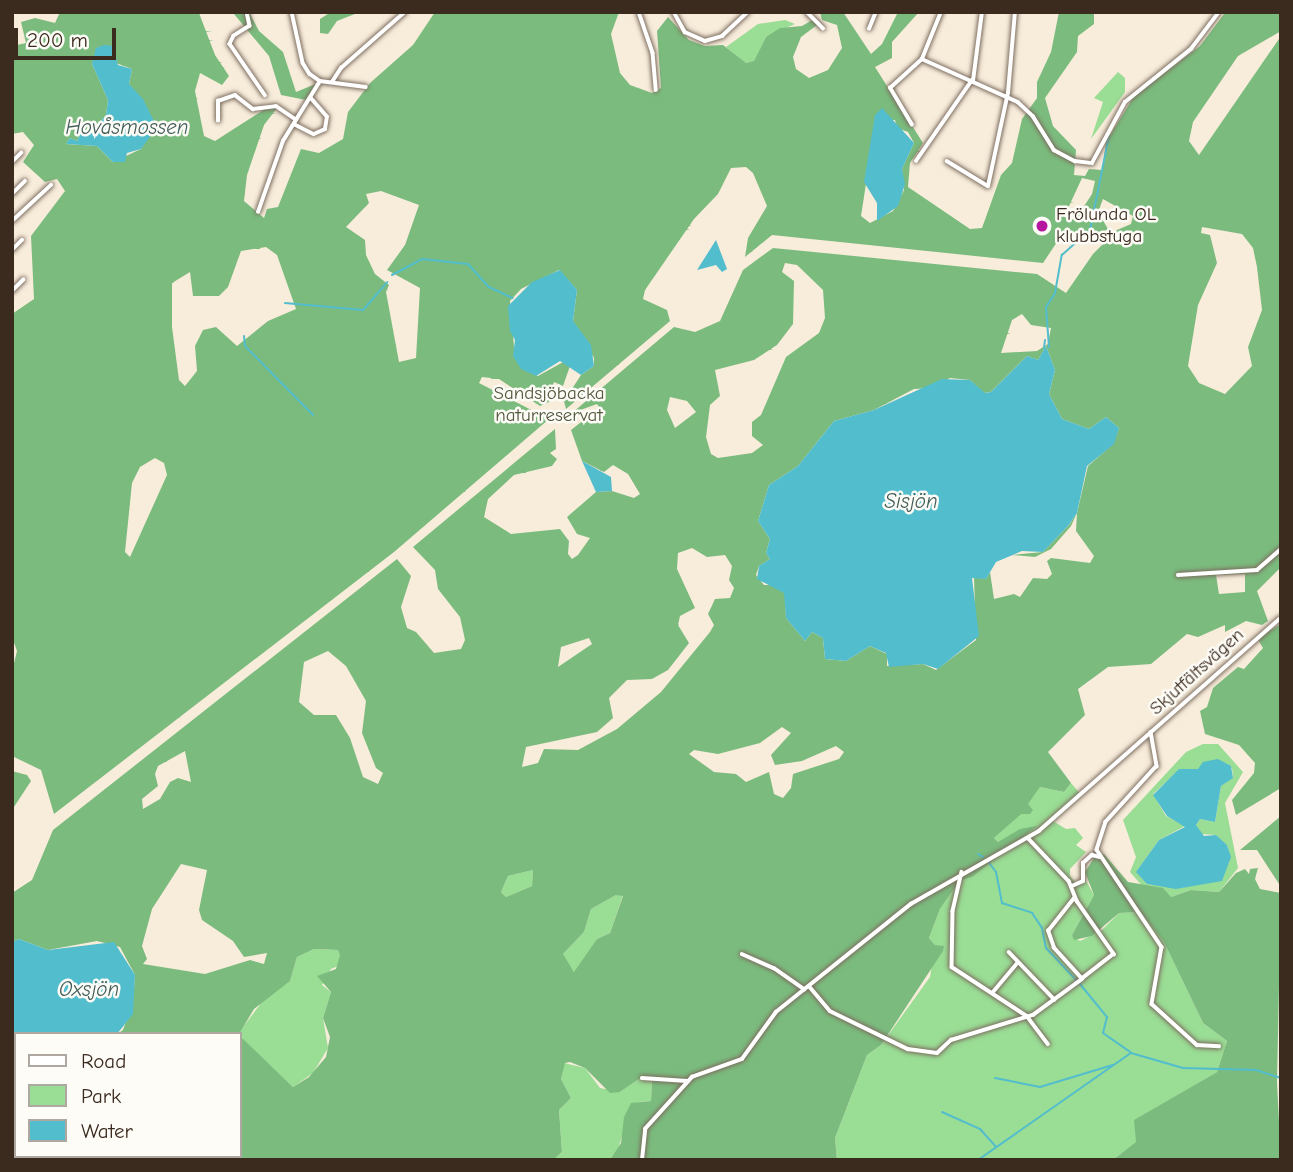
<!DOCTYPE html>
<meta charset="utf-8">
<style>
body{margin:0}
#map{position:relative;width:1293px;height:1172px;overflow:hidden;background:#f8ecdb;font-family:"Comic Neue",sans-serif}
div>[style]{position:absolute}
.green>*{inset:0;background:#9add95}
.forest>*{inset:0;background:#7bbc7e}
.water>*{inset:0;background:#52bdcd}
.stream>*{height:2px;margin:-1px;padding:0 1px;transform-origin:1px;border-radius:1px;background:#52bdcd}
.roads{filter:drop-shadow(0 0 2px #7d6e60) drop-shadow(0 0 2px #7d6e60)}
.minor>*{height:3.5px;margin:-1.75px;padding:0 1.75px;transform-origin:1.75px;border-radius:1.75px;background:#fff}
.dots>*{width:19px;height:19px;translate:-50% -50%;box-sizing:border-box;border:4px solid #fdfcf7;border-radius:50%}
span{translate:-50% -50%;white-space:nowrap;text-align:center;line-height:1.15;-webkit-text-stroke:5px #fdfcf7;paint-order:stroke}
.poi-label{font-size:19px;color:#3b2a1e}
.left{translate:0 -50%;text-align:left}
.park-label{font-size:19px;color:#53573c}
.street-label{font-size:19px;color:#3b2a1e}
.water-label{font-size:21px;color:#435d5b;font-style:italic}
.frame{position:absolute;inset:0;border:14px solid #3b2a1e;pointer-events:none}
.legend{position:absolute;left:14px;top:1032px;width:228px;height:126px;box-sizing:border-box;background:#fdfcf7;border:2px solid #afa8a0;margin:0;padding:9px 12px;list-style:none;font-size:21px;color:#3b2a1e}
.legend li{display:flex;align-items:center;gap:14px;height:35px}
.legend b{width:35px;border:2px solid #afa8a0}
.scale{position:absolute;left:14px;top:28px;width:102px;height:32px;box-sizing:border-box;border:4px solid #3b2a1e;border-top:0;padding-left:9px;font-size:21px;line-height:24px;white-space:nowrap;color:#3b2a1e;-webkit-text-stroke:5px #fdfcf7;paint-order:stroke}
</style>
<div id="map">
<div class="green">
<i style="clip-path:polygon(785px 20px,795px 24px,766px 37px,754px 62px,745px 63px,726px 47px,758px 24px)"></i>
<i style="clip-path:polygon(1118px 72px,1125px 78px,1125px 92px,1091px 139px,1103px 102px,1094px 98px)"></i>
<i style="clip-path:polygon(evenodd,1203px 744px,1218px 744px,1243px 772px,1225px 803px,1238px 868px,1219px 892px,1191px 890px,1171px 897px,1154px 887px,1144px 888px,1130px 872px,1136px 857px,1123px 820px,1186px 752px,1203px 744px,1215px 760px,1232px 768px,1233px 777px,1221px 786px,1215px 822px,1200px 819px,1196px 825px,1201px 834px,1216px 835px,1228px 847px,1229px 863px,1210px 882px,1180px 888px,1147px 884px,1137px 871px,1159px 840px,1185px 826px,1166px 816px,1153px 794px,1179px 770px,1198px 769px,1215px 760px)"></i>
<i style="clip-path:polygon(1071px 783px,1082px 796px,1053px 821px,1066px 829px,1075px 828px,1083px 838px,1076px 845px,1086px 852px,1070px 869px,1070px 876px,1077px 884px,1085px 879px,1094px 895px,1072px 935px,1080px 941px,1101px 931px,1119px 913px,1140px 912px,1164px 942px,1203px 1023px,1227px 1041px,1217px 1072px,1135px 1120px,1137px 1142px,1113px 1160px,837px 1160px,835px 1138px,867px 1055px,881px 1045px,930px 977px,935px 945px,929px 938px,940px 909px,960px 880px,1036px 827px,998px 842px,994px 838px,1021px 813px,1040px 787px,1064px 792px)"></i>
<i style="clip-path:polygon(533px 870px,532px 886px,506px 897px,501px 892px,508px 876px)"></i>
<i style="clip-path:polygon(616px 895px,623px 895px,610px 933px,597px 939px,575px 973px,562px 955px,584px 932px,591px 909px)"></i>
<i style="clip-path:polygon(314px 949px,338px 950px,341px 955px,338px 966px,331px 969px,322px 985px,331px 992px,323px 1018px,328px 1048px,313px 1073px,293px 1087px,243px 1040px,240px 1031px,265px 998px,290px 981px,297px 957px)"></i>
<i style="clip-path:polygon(564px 1063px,585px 1068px,600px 1088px,620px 1092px,639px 1079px,652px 1079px,651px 1101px,639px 1102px,630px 1111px,618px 1149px,610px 1160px,553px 1160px,562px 1152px,559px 1110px,571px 1098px,561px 1079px)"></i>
</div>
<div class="forest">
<i style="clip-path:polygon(evenodd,60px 12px,199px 13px,215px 55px,229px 76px,222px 85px,200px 73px,195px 91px,204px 136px,215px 141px,265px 109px,277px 108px,264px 125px,247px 175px,244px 201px,264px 218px,267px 209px,278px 207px,301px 149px,319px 153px,343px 139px,348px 112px,370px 83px,413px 45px,435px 12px,619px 12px,611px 34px,620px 73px,630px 85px,652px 93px,661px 88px,657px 31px,668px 17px,689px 40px,705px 46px,723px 45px,746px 63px,754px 61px,766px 37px,780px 28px,802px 26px,814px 19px,817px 25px,801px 37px,793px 57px,796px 69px,809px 78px,828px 70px,842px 48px,837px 25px,822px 20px,820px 12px,843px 12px,871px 54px,882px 44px,898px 12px,919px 12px,892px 42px,892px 58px,875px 67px,923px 143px,910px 163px,908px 187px,970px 229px,982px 228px,1001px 175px,1012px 163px,1022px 119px,1037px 98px,1037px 82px,1051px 52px,1059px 12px,1094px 12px,1094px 24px,1078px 36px,1077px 52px,1045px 98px,1053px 126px,1076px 150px,1074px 175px,1085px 176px,1089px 169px,1102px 170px,1106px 142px,1134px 96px,1200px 46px,1224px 14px,1281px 12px,1281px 31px,1238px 56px,1193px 122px,1189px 141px,1199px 155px,1281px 36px,1281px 567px,1257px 591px,1268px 621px,1262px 625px,1246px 621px,1225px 632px,1225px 625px,1198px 637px,1187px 634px,1151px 664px,1108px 667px,1078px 689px,1085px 715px,1048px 752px,1071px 783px,1064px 792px,1040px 787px,1028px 804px,1033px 810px,1030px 814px,1021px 814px,994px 838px,998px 842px,1020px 829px,1037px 826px,972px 877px,960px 880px,940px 909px,929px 938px,935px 945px,944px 946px,943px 951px,881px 1045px,867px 1055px,835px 1138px,837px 1160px,610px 1160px,621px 1143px,624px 1117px,631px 1103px,651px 1101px,652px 1080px,639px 1079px,620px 1092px,610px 1093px,585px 1068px,570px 1062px,565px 1063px,561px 1079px,571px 1098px,559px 1110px,562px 1152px,553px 1160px,12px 1160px,16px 1143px,16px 1156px,240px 1156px,240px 1036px,293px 1087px,309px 1077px,326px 1057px,330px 1037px,323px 1018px,331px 992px,317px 976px,336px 969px,340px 955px,338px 950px,314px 949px,297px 957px,290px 981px,254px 1009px,239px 1034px,117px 1034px,123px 1030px,133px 1001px,135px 975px,120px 947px,97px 941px,48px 950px,19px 939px,12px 942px,12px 893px,32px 880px,53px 830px,397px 559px,411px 576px,401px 607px,407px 628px,416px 632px,434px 653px,461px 649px,465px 640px,460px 617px,438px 589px,435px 570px,413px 547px,555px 429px,556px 449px,550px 453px,557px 459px,552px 466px,514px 475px,488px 499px,484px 517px,511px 534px,560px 529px,569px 541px,568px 554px,572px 559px,578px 555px,590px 538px,577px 534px,567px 517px,596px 492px,612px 491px,634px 498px,640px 494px,628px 474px,613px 465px,604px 472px,582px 461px,571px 430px,585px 419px,605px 416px,597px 404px,572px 413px,674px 327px,695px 332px,720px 321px,743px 270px,773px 248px,1037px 274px,1066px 293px,1093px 254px,1117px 230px,1131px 224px,1133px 216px,1103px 199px,1098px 212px,1108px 229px,1098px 236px,1059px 239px,1043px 263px,772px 235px,745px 257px,748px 238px,767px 206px,753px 173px,746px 167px,731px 168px,718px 194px,694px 219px,645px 290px,643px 299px,667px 310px,670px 321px,566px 409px,564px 401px,581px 375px,594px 366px,594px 358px,573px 321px,577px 290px,559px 270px,521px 289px,510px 301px,515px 358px,522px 369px,538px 376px,565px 361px,570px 366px,563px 386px,554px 382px,549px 402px,540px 406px,499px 379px,482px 377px,479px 383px,549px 419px,394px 552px,54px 814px,41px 770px,12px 756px,12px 671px,17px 651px,12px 637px,12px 314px,34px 299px,31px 236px,65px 191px,57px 179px,45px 182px,23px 162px,34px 145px,23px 132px,12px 134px,12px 46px,26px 43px,21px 22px,35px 18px,55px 23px,60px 12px,110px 46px,116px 63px,132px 69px,129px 84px,156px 125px,141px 149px,113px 162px,97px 146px,66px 144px,70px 138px,77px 141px,82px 131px,94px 129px,106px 115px,108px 100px,92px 64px,98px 47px,110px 46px,60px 12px,876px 119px,895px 120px,897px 128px,908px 132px,914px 143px,902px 169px,904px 190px,893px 211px,870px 223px,861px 216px,876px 119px,60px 12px,1082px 178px,1095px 181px,1092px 194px,1075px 220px,1064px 217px,1082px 178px,60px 12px,381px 191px,419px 205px,405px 245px,387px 270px,420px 288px,416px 358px,399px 362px,386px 292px,389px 285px,375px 274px,366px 255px,365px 240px,346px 227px,369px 203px,366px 194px,381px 191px,60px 12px,1202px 227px,1242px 234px,1253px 248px,1257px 267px,1262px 310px,1248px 347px,1252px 366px,1225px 394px,1199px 383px,1188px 366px,1198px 305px,1217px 263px,1210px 235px,1201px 233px,1202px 227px,60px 12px,266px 247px,277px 255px,296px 309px,268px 321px,237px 346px,216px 327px,203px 330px,195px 346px,197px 371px,185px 386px,179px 380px,172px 327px,172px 283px,190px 272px,193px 296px,219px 296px,228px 287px,241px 251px,266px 247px,60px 12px,785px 263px,797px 265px,823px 290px,825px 318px,819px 333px,786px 357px,761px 415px,752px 422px,752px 436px,763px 445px,752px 453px,718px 458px,711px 454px,706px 437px,710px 405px,720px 396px,715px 370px,754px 360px,777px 345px,793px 324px,794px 281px,782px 272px,785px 263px,60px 12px,1022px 314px,1031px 325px,1051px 328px,1048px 344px,1037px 351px,1001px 353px,1012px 320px,1022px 314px,60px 12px,1046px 346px,1055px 370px,1049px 394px,1062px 419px,1089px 429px,1106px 417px,1119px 428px,1113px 444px,1088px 466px,1077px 513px,1069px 525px,1043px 552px,1012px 555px,1035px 557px,1051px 549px,1071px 526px,1077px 513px,1076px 531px,1094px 556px,1090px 563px,1051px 558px,1047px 561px,1052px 574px,1047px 579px,1033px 578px,1020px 597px,1014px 594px,994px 599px,990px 572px,986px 579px,974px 577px,976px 640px,936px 670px,923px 664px,887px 666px,887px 654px,870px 646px,846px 661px,825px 659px,823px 638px,812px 632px,805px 641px,786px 618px,785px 593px,776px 585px,764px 585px,756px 575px,759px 566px,770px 559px,766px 553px,770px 539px,758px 521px,769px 485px,798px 466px,834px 421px,874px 410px,914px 389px,931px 388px,950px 378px,970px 380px,984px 393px,991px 392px,1027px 356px,1038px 360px,1046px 346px,60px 12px,670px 397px,687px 401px,696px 412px,675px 428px,667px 410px,670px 397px,60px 12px,155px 458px,164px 463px,167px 475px,130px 557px,125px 552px,132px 483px,140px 467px,155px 458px,60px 12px,692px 548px,707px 557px,725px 555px,732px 566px,729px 580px,734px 588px,730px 598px,715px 599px,708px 614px,714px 625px,710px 632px,661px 692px,617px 729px,578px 750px,544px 749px,538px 763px,522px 767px,526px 747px,597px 732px,613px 718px,609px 698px,627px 680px,652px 679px,668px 670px,689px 643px,678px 625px,680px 616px,695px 608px,677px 569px,678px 553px,692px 548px,60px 12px,1245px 574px,1245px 592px,1219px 594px,1216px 575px,1245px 574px,60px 12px,589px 638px,592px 644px,558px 667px,561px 647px,589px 638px,60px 12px,328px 651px,346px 666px,366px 701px,362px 733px,376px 768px,383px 773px,378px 784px,363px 777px,350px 738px,336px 715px,314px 715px,299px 702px,304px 662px,328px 651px,60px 12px,782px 727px,791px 733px,771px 755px,775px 765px,802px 761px,836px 746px,844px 752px,839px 759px,793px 774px,791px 788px,783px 798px,774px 794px,769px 772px,746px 782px,736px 774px,714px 772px,689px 754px,694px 750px,718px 754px,760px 743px,782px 727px,60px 12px,185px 751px,191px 782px,178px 778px,170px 782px,160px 799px,143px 809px,142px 799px,158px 786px,155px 774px,158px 766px,185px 751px,60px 12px,181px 864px,207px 870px,199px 910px,202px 920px,233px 941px,244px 957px,267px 953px,264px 964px,250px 960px,205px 974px,143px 964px,147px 959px,142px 946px,152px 909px,181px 864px,60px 12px,533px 870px,532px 886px,506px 897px,501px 892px,508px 876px,533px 870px,60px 12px,616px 895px,623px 896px,610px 933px,597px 939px,574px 972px,563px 954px,584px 932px,591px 909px,616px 895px)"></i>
<i style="clip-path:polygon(249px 12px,259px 31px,283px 52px,296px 92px,318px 83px,306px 100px,281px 95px,269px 56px,234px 14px)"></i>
<i style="clip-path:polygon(331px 12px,360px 12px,337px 21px,328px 34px,320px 33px,320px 19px)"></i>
<i style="clip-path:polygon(1281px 624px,1281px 788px,1236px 815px,1232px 800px,1254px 773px,1255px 763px,1239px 745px,1205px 734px,1200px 711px,1207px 707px,1213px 688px,1238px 667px,1244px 669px,1263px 648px,1257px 638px)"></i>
<i style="clip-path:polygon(12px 771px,27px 775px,31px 781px,12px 810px)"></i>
<i style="clip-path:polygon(1281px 816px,1281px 887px,1257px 850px,1240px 850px)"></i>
<i style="clip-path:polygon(1104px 854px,1128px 882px,1163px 888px,1171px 897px,1191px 890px,1219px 892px,1236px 873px,1245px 869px,1249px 874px,1250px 869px,1258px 868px,1255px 879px,1260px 889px,1281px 893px,1277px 1082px,1281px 1160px,1113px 1160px,1136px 1142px,1134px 1120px,1217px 1072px,1227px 1041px,1203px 1023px,1164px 942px,1140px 912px,1119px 913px,1092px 936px,1074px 940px,1072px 935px,1094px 895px,1085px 872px,1094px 858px)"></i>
</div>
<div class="water">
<i style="clip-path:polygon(104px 45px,113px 46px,118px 65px,132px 69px,129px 84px,143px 99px,157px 127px,141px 149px,127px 153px,125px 162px,113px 162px,97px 146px,66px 144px,70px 138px,77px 141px,82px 131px,94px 129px,106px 115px,108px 100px,92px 64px,96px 48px)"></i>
<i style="clip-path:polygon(882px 108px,914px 143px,902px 169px,905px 184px,898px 206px,877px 221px,877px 203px,864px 182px,875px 115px)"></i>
<i style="clip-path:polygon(716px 240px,727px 269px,722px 272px,716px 265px,697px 270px)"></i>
<i style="clip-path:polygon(560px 270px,577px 290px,573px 321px,591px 345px,594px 366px,581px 375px,560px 361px,536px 376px,521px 369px,513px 356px,515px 340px,510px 331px,508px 306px,532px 282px)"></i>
<i style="clip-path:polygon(1046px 346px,1055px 370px,1049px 394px,1062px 419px,1089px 429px,1106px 417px,1119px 428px,1114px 444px,1087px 466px,1077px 513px,1068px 526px,1043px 552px,1022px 551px,996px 562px,986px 579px,972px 578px,979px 636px,938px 669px,923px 664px,889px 667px,886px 653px,870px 646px,846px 661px,825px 659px,823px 638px,812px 632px,805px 641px,786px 618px,784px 593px,757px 579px,759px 566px,770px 559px,766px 553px,770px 539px,758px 521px,769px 485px,798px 466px,834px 421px,874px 410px,942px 379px,970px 380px,985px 393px,991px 392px,1027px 356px,1038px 360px)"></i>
<i style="clip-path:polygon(582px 461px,611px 477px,612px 491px,596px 492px)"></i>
<i style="clip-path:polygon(1218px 759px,1231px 766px,1233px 778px,1221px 786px,1215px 822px,1200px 819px,1196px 825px,1204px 836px,1216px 835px,1227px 845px,1231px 857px,1222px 881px,1176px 889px,1147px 884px,1136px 872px,1159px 840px,1185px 827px,1167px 816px,1153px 795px,1179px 769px,1198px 769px,1203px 762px)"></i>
<i style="clip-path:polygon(19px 939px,48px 950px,114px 942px,135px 975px,133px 1014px,117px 1034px,16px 1034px,12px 1144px,12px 942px)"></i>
</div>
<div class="stream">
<i style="left:392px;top:275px;width:34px;rotate:-28deg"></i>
<i style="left:422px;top:259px;width:46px;rotate:6.2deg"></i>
<i style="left:468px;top:264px;width:31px;rotate:48deg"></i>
<i style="left:489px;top:287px;width:26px;rotate:25deg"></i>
<i style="left:285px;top:303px;width:78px;rotate:5.1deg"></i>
<i style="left:363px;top:310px;width:37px;rotate:-49deg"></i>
<i style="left:244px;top:336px;width:10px;rotate:84deg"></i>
<i style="left:245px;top:346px;width:97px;rotate:45.4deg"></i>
<i style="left:1049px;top:347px;width:40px;rotate:-94.3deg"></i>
<i style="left:1046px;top:307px;width:17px;rotate:-57deg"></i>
<i style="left:1055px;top:293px;width:39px;rotate:-80deg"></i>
<i style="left:1062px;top:255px;width:38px;rotate:-42deg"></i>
<i style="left:1090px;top:230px;width:96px;rotate:-78.6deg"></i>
<i style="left:1044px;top:348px;width:8px;rotate:-83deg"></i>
<i style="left:978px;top:854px;width:6px;rotate:31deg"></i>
<i style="left:987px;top:860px;width:15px;rotate:53deg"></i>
<i style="left:996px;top:872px;width:32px;rotate:79deg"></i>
<i style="left:1002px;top:903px;width:32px;rotate:18deg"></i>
<i style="left:1032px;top:913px;width:18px;rotate:56deg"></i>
<i style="left:1042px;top:928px;width:20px;rotate:79deg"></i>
<i style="left:1046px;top:948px;width:44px;rotate:46.8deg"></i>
<i style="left:1080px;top:984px;width:43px;rotate:50.7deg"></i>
<i style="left:1107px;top:1017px;width:16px;rotate:104deg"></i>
<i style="left:1103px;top:1033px;width:33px;rotate:35deg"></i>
<i style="left:995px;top:1078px;width:46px;rotate:11.3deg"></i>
<i style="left:1040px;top:1087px;width:76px;rotate:-16.8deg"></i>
<i style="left:942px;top:1112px;width:42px;rotate:24.1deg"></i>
<i style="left:980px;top:1129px;width:24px;rotate:48deg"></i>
<i style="left:978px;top:1160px;width:187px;rotate:-35deg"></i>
<i style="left:1131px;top:1053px;width:54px;rotate:16.1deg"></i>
<i style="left:1183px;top:1068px;width:73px;rotate:1.6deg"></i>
<i style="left:1256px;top:1070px;width:26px;rotate:18deg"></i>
</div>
<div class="roads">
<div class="minor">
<i style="left:247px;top:12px;width:14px;rotate:78deg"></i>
<i style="left:250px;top:26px;width:19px;rotate:148deg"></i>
<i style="left:234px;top:36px;width:9px;rotate:117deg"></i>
<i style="left:230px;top:44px;width:62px;rotate:55.5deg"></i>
<i style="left:292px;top:12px;width:52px;rotate:77.8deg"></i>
<i style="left:303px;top:63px;width:13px;rotate:58deg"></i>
<i style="left:310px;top:74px;width:12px;rotate:35deg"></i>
<i style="left:320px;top:81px;width:46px;rotate:7.4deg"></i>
<i style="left:639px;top:12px;width:43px;rotate:71.1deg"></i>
<i style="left:653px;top:53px;width:37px;rotate:85deg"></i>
<i style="left:674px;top:12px;width:23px;rotate:61deg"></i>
<i style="left:685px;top:32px;width:22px;rotate:24deg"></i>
<i style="left:705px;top:41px;width:18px;rotate:-16deg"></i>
<i style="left:722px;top:36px;width:35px;rotate:-43deg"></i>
<i style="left:807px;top:12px;width:23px;rotate:45deg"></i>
<i style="left:869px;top:29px;width:18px;rotate:-68deg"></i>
<i style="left:922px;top:59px;width:105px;rotate:24.1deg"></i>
<i style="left:1018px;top:102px;width:21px;rotate:43deg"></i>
<i style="left:1033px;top:116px;width:40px;rotate:58deg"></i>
<i style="left:1054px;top:150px;width:24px;rotate:28deg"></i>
<i style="left:1075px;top:161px;width:17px;rotate:7deg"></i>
<i style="left:1092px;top:163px;width:69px;rotate:-61.6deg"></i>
<i style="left:1125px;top:102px;width:85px;rotate:-38.8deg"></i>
<i style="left:1191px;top:49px;width:46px;rotate:-52.9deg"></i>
<i style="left:973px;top:81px;width:70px;rotate:-82.6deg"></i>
<i style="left:332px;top:82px;width:17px;rotate:-57deg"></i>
<i style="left:341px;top:68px;width:85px;rotate:-41.2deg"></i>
<i style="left:218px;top:121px;width:20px;rotate:-90deg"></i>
<i style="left:218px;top:101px;width:18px;rotate:-19deg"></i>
<i style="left:235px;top:95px;width:23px;rotate:38deg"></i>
<i style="left:253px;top:109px;width:23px;rotate:-7deg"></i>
<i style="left:276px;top:106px;width:23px;rotate:34deg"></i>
<i style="left:294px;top:124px;width:22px;rotate:27deg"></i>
<i style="left:314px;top:134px;width:12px;rotate:-24deg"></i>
<i style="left:325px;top:129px;width:12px;rotate:-81deg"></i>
<i style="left:327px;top:117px;width:23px;rotate:-131deg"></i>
<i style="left:912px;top:125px;width:43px;rotate:-120.7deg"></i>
<i style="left:890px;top:88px;width:43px;rotate:-42.2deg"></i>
<i style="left:922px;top:59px;width:51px;rotate:-68deg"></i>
<i style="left:916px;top:161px;width:98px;rotate:-55.3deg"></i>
<i style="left:947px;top:161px;width:48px;rotate:31.4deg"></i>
<i style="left:988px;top:186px;width:95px;rotate:-77.9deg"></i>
<i style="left:1008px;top:93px;width:81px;rotate:-85.1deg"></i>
<i style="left:12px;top:162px;width:13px;rotate:-45deg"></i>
<i style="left:12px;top:194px;width:18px;rotate:-45deg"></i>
<i style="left:258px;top:212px;width:75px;rotate:-70.6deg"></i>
<i style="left:283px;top:141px;width:70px;rotate:-58.3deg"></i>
<i style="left:12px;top:221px;width:53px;rotate:-42.7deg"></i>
<i style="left:12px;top:250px;width:14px;rotate:-45deg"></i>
<i style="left:12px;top:291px;width:16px;rotate:-45deg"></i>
<i style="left:1178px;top:575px;width:79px;rotate:-3.6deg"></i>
<i style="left:1257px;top:570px;width:32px;rotate:-41deg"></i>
<i style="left:1151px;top:732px;width:35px;rotate:80deg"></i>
<i style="left:1157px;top:766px;width:76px;rotate:132.3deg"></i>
<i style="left:1106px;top:822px;width:29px;rotate:108deg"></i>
<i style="left:1097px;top:850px;width:117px;rotate:56.2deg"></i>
<i style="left:1162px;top:947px;width:58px;rotate:100deg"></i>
<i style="left:1152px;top:1004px;width:61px;rotate:42.3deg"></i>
<i style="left:1197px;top:1045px;width:22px;rotate:3deg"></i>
<i style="left:1028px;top:838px;width:59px;rotate:46.4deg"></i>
<i style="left:1069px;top:881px;width:22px;rotate:68deg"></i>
<i style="left:1077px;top:901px;width:65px;rotate:55.1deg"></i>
<i style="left:1114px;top:954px;width:41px;rotate:142deg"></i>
<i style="left:1082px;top:979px;width:42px;rotate:-132.1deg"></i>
<i style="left:1054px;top:948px;width:18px;rotate:-109deg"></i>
<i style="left:1048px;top:931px;width:43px;rotate:-51.5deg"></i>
<i style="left:962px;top:872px;width:40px;rotate:103deg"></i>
<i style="left:953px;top:911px;width:56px;rotate:91deg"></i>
<i style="left:952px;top:967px;width:90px;rotate:33.2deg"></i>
<i style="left:1027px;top:1016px;width:35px;rotate:53deg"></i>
<i style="left:1072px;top:886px;width:12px;rotate:-24deg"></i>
<i style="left:1083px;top:881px;width:18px;rotate:-90deg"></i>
<i style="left:1083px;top:863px;width:12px;rotate:-42deg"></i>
<i style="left:1092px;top:855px;width:8px;rotate:14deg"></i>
<i style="left:1009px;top:952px;width:66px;rotate:46.2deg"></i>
<i style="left:742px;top:954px;width:35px;rotate:24deg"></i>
<i style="left:774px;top:968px;width:37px;rotate:35deg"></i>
<i style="left:810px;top:987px;width:31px;rotate:50deg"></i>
<i style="left:830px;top:1011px;width:87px;rotate:26deg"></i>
<i style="left:908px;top:1049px;width:29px;rotate:8deg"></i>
<i style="left:937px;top:1053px;width:19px;rotate:-43deg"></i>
<i style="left:951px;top:1040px;width:86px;rotate:-17deg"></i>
<i style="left:1033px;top:1015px;width:61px;rotate:-36.3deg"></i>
<i style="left:993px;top:992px;width:38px;rotate:-50deg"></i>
<i style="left:642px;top:1078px;width:45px;rotate:3.8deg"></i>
<i style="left:642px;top:1160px;width:31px;rotate:-84deg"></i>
<i style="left:645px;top:1129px;width:70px;rotate:-47.9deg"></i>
<i style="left:692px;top:1077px;width:53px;rotate:-19.8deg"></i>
<i style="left:742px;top:1059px;width:58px;rotate:-54.1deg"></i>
<i style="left:776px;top:1012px;width:173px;rotate:-38.7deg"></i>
<i style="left:911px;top:904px;width:147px;rotate:-29.7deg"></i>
<i style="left:1039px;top:831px;width:322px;rotate:-41.4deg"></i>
</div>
</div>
<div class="dots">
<i style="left:1042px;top:226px;background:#b5179e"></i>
</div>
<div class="poi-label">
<span class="left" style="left:1056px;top:226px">Frölunda OL<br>klubbstuga</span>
</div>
<div class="park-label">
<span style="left:549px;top:405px">Sandsjöbacka<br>naturreservat</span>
</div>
<div class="street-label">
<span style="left:1197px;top:672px;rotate:-42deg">Skjutfältsvägen</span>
</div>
<div class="water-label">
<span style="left:127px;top:127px">Hovåsmossen</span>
<span style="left:911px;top:501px">Sisjön</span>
<span style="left:89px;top:989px">Oxsjön</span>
</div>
<div class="frame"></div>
<ul class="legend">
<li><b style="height:9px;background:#fff"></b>Road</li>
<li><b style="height:19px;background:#9add95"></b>Park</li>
<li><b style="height:19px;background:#52bdcd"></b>Water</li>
</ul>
<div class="scale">200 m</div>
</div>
